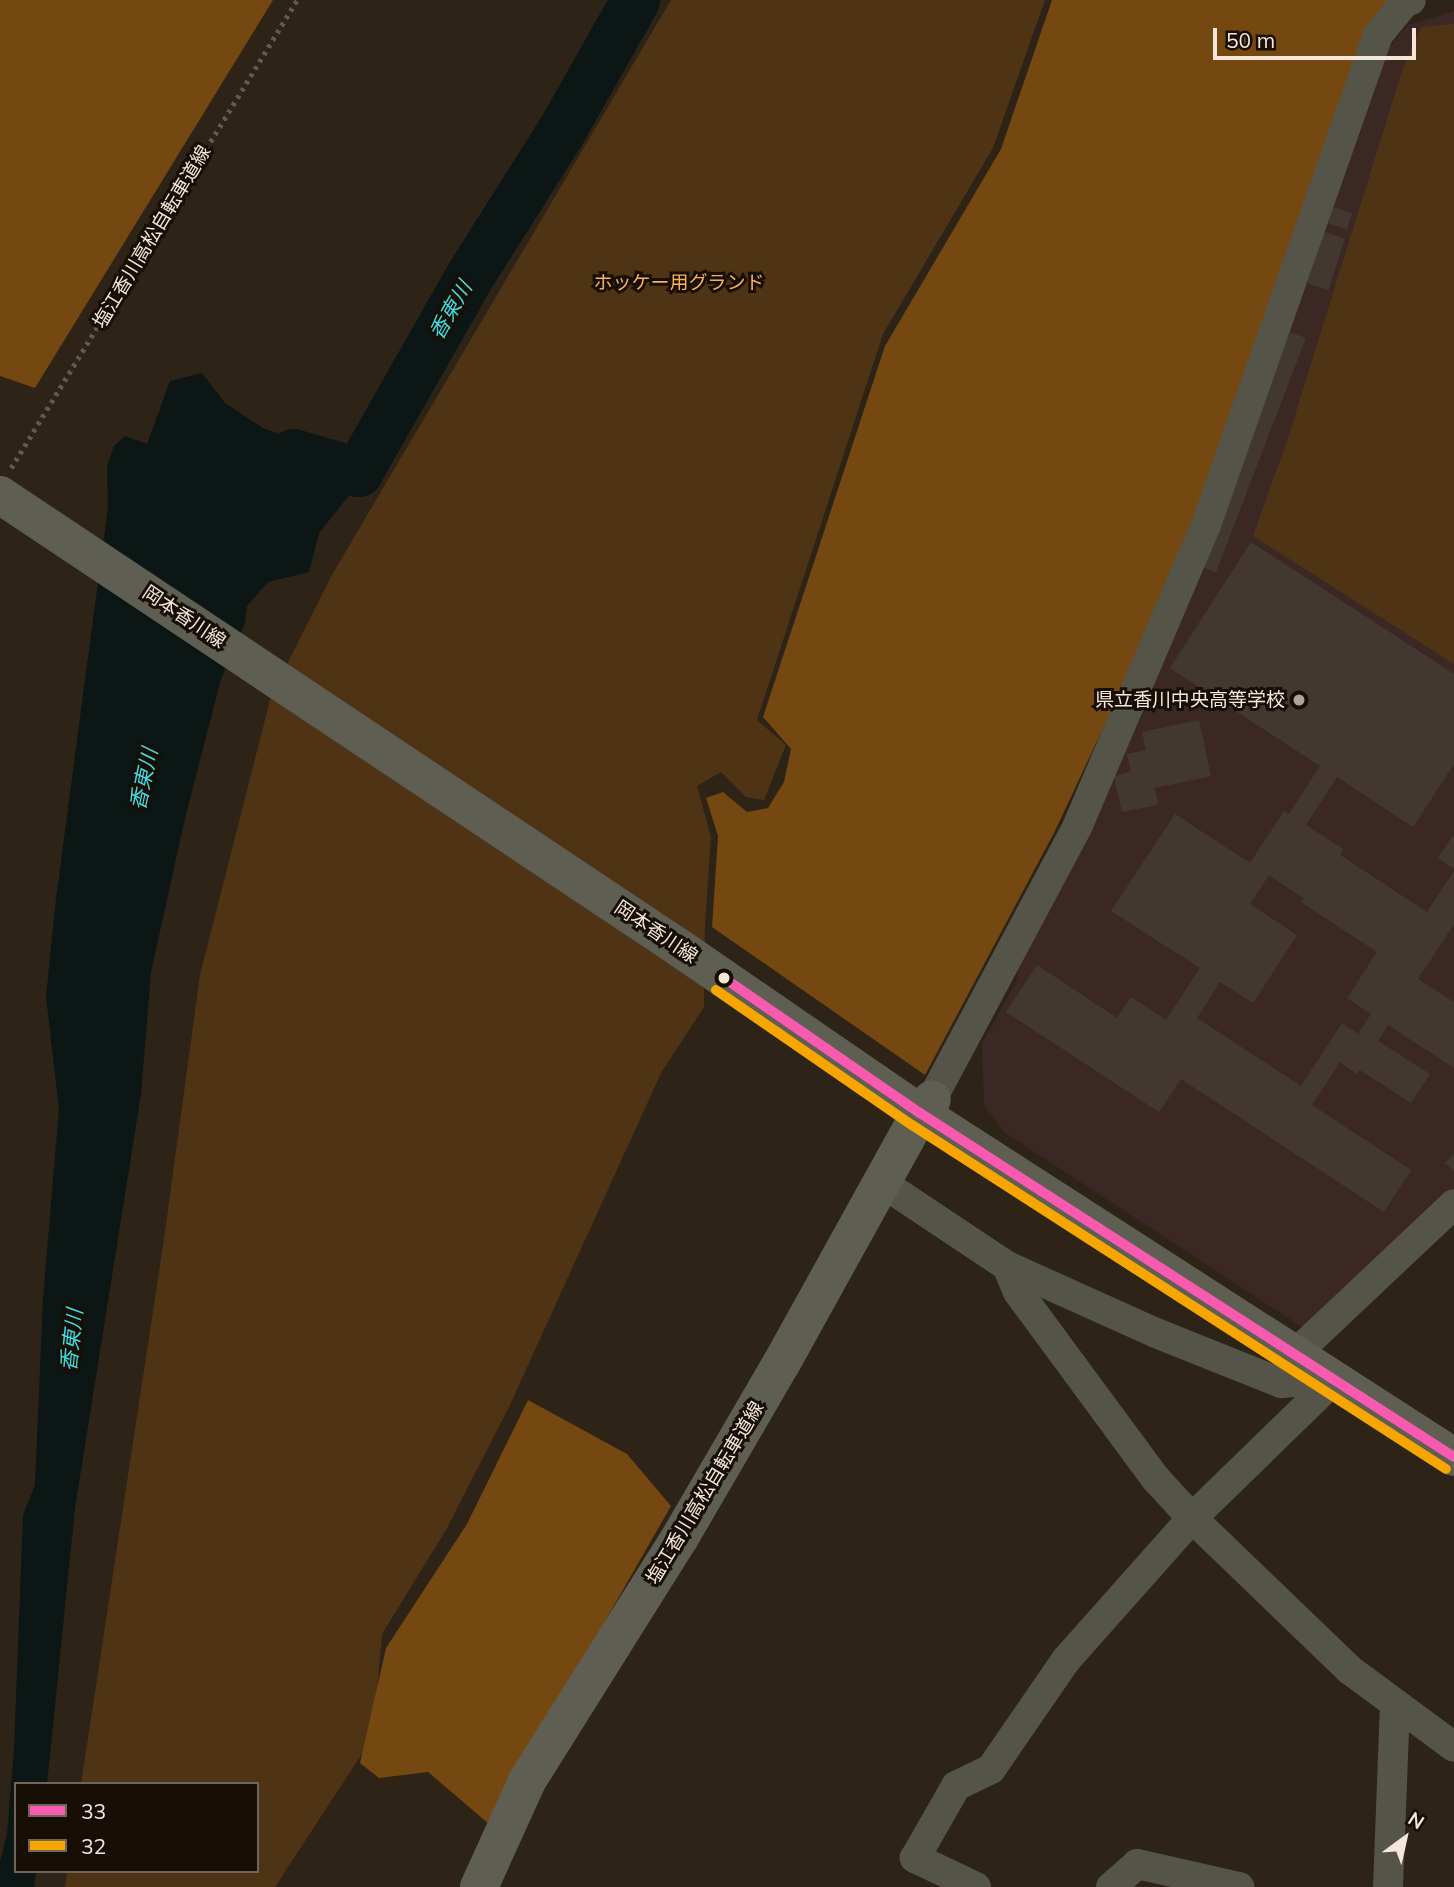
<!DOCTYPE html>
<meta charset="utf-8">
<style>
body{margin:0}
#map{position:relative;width:1454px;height:1887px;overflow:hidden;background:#2e2317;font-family:Mulish,"Noto Sans JP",sans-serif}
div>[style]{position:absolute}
.education>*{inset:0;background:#3b2825}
.green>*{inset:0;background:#4e3314}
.forest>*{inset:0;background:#754812}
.water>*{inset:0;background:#0b1615}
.river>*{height:49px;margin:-24.5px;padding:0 24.5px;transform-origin:24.5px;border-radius:24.5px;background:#0b1615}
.building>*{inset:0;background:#433831;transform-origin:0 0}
.path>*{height:4.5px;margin-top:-2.25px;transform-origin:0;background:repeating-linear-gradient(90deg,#5e5b52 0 3.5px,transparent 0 8.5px)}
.minor>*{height:30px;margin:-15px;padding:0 15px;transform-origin:15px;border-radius:15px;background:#545449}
.secondary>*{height:38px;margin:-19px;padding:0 19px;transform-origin:19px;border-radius:19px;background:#5e5e52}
.bus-1>*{height:10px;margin:-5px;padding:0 5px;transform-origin:5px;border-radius:5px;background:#f75aaf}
.bus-2>*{height:10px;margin:-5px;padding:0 5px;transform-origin:5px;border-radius:5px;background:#f7a600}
.dots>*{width:19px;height:19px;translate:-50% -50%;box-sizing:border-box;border:4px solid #170f06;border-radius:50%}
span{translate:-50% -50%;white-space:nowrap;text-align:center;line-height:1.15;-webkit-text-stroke:6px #170f06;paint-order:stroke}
.street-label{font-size:19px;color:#f4e7da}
.park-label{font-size:19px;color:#f9ae62}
.poi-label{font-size:19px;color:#f4e7da}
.right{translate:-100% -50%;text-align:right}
.water-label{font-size:21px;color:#3cdde5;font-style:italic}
.legend{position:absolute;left:14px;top:1782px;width:245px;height:91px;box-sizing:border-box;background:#170f06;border:2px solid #6f655b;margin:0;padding:9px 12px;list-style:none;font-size:21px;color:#f4e7da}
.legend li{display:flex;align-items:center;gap:14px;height:35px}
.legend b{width:35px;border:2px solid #6f655b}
.north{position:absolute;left:1370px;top:1803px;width:70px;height:70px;-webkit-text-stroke:5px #170f06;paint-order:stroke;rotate:33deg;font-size:19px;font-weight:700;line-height:28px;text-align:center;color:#f4e7da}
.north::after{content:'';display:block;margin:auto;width:24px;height:32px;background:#f4e7da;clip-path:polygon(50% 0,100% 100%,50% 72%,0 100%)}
.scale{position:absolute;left:1213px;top:28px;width:203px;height:32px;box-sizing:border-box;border:4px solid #f4e7da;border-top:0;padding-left:9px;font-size:21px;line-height:24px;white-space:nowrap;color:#f4e7da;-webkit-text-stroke:5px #170f06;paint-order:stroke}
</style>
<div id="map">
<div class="education">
<i style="clip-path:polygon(1454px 11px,1454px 1192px,1305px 1329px,1004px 1132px,984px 1105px,982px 1043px,1017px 980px,1021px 946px,1381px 57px,1408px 25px)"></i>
</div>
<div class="green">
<i style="clip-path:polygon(671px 0,1045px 0,993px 148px,883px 334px,757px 720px,786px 745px,764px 800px,746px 797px,721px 772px,697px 786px,711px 837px,705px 925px,704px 1007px,661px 1073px,509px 1407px,446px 1530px,382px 1634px,373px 1737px,275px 1887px,65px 1887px,67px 1871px,257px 1871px,257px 1784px,81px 1784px,164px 1239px,200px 975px,271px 696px,333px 573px)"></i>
<i style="clip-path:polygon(1454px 24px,1454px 664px,1253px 536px,1287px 441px,1403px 68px,1421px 27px)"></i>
</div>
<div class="forest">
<i style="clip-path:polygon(0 0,273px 0,35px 388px,0 376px)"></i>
<i style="clip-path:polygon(1052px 0,1395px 0,1198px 525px,1055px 831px,925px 1075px,712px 927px,718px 836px,706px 798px,723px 792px,747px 812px,768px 808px,784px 782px,791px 749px,763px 717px,885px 346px,1001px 149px)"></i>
<i style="clip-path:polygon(528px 1400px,627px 1454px,671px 1506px,489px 1824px,428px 1772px,379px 1778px,360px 1763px,386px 1648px,467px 1524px)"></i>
</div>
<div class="water">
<i style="clip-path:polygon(202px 373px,225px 403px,263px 428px,329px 453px,358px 472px,359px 483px,319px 533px,309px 572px,268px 582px,247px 606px,245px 623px,221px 679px,185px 818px,151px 972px,141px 1094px,75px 1508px,47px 1784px,16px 1784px,16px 1871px,36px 1871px,34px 1887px,0 1887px,0 1862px,7px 1834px,14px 1750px,23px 1515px,35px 1485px,43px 1299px,59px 1109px,46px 997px,56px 899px,108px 507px,107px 466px,114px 446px,125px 436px,147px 444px,170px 381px)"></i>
</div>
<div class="river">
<i style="left:293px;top:453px;width:68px;rotate:16.3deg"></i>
<i style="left:358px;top:472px;width:223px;rotate:-60.4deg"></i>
<i style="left:468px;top:278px;width:174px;rotate:-57.7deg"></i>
<i style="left:561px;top:131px;width:150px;rotate:-60.5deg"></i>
</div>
<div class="building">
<i style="left:1333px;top:207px;width:20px;height:17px;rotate:18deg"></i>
<i style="left:1324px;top:232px;width:22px;height:54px;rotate:18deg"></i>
<i style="left:1290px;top:332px;width:17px;height:251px;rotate:21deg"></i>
<i style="clip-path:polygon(evenodd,1251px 542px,1454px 674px,1454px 764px,1413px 827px,1337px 777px,1306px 825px,1343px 849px,1340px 855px,1427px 912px,1454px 871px,1454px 924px,1418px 979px,1454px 1002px,1454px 1068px,1388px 1025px,1378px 1041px,1430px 1074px,1411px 1103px,1360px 1070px,1357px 1074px,1340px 1062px,1312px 1105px,1411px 1170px,1384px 1212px,1181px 1079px,1159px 1112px,1006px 1012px,1037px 965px,1117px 1018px,1131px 997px,1166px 1020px,1200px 968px,1111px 911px,1175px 814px,1250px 863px,1284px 811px,1289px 814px,1320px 766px,1170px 668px,1251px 542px,1269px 875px,1303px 898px,1301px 902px,1377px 952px,1347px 998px,1371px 1014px,1358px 1034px,1342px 1023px,1301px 1086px,1197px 1018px,1220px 982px,1253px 1003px,1297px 935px,1250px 904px,1269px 875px)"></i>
<i style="clip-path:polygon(1199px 720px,1211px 776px,1155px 788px,1158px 805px,1122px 812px,1114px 776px,1131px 772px,1127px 754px,1146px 750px,1142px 732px)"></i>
<i style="clip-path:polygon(1454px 834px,1454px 869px,1438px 858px)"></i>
<i style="clip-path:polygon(1454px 1153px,1454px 1171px,1445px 1163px)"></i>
</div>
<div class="path">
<i style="left:11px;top:468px;width:548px;rotate:-58.57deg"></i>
</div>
<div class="minor">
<i style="left:932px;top:1099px;width:310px;rotate:-61.9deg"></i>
<i style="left:1078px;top:825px;width:326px;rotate:-66.9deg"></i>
<i style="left:1206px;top:525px;width:519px;rotate:-70.66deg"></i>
<i style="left:1378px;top:35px;width:43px;rotate:-50.7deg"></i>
<i style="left:1405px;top:2px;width:6px;rotate:-18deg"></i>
<i style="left:881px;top:1182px;width:151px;rotate:33.7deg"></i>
<i style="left:1007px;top:1266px;width:163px;rotate:24.2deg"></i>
<i style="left:1156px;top:1333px;width:135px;rotate:21.8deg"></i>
<i style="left:1281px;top:1383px;width:54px;rotate:-4.2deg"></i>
<i style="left:1007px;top:1266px;width:28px;rotate:67deg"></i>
<i style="left:1018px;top:1292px;width:232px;rotate:53.6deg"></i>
<i style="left:1156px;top:1479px;width:53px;rotate:47.3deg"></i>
<i style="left:1192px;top:1518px;width:219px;rotate:43.9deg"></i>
<i style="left:1350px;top:1670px;width:129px;rotate:36.5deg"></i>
<i style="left:1296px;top:1353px;width:217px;rotate:-43.3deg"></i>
<i style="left:976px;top:1887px;width:68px;rotate:-154.6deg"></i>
<i style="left:915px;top:1858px;width:83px;rotate:-60.3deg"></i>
<i style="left:956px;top:1786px;width:39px;rotate:-26deg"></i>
<i style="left:991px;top:1769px;width:132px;rotate:-55.5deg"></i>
<i style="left:1066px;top:1660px;width:190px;rotate:-48.4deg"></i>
<i style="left:1192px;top:1518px;width:199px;rotate:-44.2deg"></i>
<i style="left:1111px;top:1887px;width:35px;rotate:-41deg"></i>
<i style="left:1137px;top:1864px;width:105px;rotate:12.7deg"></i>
<i style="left:1388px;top:1887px;width:182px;rotate:-87.8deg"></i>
</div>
<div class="secondary">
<i style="left:0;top:495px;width:818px;rotate:33.69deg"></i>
<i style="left:681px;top:949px;width:290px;rotate:34.5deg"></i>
<i style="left:920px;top:1113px;width:635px;rotate:32.79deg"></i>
<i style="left:479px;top:1887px;width:116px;rotate:-65.6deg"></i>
<i style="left:527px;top:1781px;width:286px;rotate:-57.9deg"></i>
<i style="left:679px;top:1539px;width:203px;rotate:-59.8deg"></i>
<i style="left:781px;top:1364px;width:287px;rotate:-61deg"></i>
<i style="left:920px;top:1113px;width:18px;rotate:-49deg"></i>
</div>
<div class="bus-1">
<i style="left:724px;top:978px;width:238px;rotate:34.6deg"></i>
<i style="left:920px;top:1113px;width:635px;rotate:32.79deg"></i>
</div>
<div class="bus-2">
<i style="left:716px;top:990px;width:238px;rotate:34.6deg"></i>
<i style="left:912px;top:1125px;width:635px;rotate:32.79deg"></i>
</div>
<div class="dots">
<i style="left:1299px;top:700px;background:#afa296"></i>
<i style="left:724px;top:978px;background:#f4e7da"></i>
</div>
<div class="street-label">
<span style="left:152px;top:237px;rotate:-59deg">塩江香川高松自転車道線</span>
<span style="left:184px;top:617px;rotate:34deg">岡本香川線</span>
<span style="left:656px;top:932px;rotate:34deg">岡本香川線</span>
<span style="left:705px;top:1493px;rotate:-59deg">塩江香川高松自転車道線</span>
</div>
<div class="park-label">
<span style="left:679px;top:283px">ホッケー用グランド</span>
</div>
<div class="poi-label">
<span class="right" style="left:1285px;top:700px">県立香川中央高等学校</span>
</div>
<div class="water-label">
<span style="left:450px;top:310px;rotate:-60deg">香東川</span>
<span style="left:143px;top:779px;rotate:-78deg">香東川</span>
<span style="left:71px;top:1340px;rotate:-84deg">香東川</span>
</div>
<ul class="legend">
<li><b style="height:9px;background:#f75aaf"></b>33</li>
<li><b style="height:9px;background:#f7a600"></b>32</li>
</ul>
<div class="north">N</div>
<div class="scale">50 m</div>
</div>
